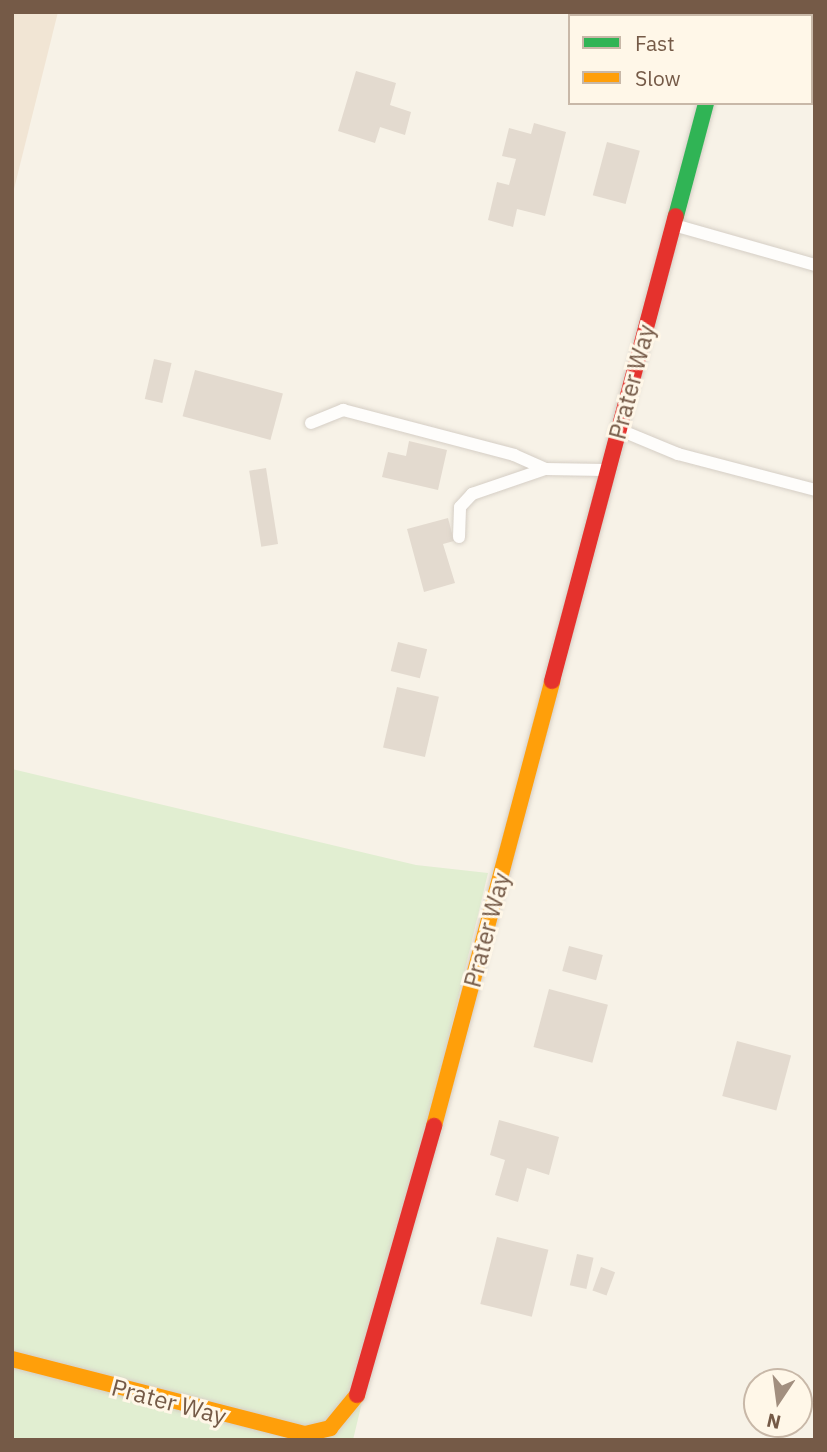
<!DOCTYPE html>
<style>
body{margin:0}
#map{position:relative;width:827px;height:1452px;overflow:hidden;background:#f7f2e7;font-family:"IBM Plex Sans",sans-serif}
div>[style]{position:absolute}
.residential>*{inset:0;background:#f1e5d4}
.green>*{inset:0;background:#e1eed1}
.building>*{inset:0;background:#e3dacf;transform-origin:0 0}
.roads{filter:drop-shadow(0 0 2px #d5cec5) drop-shadow(0 0 2px #d5cec5)}
.lane>*{height:12px;margin:-6px;padding:0 6px;transform-origin:6px;border-radius:6px;background:#fefdfb}
.street>*{height:24px;margin:-12px;padding:0 12px;transform-origin:12px;border-radius:12px;background:#fefdfb}
.fast>*{height:16px;margin:-8px;padding:0 8px;transform-origin:8px;border-radius:8px;background:#30b455}
.slow>*{height:16px;margin:-8px;padding:0 8px;transform-origin:8px;border-radius:8px;background:#ff9f0a}
.jam>*{height:16px;margin:-8px;padding:0 8px;transform-origin:8px;border-radius:8px;background:#e5322d}
span{translate:-50% -50%;white-space:nowrap;text-align:center;line-height:1.15;-webkit-text-stroke:6px #fff7e8;paint-order:stroke}
.street-label{font-size:24px;color:#755a47}
.frame{position:absolute;inset:0;border:14px solid #755a47;pointer-events:none}
.legend{position:absolute;left:568px;top:14px;width:245px;height:91px;box-sizing:border-box;background:#fff7e8;border:2px solid #c8b8a8;margin:0;padding:9px 12px;list-style:none;font-size:21px;color:#755a47}
.legend li{display:flex;align-items:center;gap:14px;height:35px}
.legend b{width:35px;border:2px solid #c8b8a8}
.north{position:absolute;left:743px;top:1368px;width:70px;height:70px;box-sizing:border-box;background:#fff7e8;border:2px solid #c8b8a8;border-radius:50%;rotate:193deg;font-size:19px;font-weight:700;line-height:28px;text-align:center;color:#755a47}
.north::after{content:'';display:block;margin:auto;width:24px;height:32px;background:#a28f7f;clip-path:polygon(50% 0,100% 100%,50% 72%,0 100%)}
</style>
<div id="map">
<div class="residential">
<i style="clip-path:polygon(12px 12px,58px 12px,12px 197px)"></i>
</div>
<div class="green">
<i style="clip-path:polygon(12px 769px,416px 865px,488px 873px,353px 1440px,12px 1440px)"></i>
</div>
<div class="building">
<i style="clip-path:polygon(356px 71px,396px 83px,390px 105px,411px 112px,405px 135px,380px 127px,375px 143px,338px 131px)"></i>
<i style="clip-path:polygon(534px 123px,566px 132px,545px 216px,517px 209px,513px 227px,488px 220px,497px 182px,509px 185px,516px 159px,502px 156px,509px 128px,531px 134px)"></i>
<i style="left:607px;top:142px;width:34px;height:55px;rotate:15deg"></i>
<i style="left:154px;top:359px;width:18px;height:41px;rotate:13deg"></i>
<i style="left:195px;top:370px;width:91px;height:48px;rotate:15deg"></i>
<i style="clip-path:polygon(409px 441px,447px 450px,438px 490px,382px 477px,388px 452px,406px 456px)"></i>
<i style="left:266px;top:468px;width:77px;height:17px;rotate:81deg"></i>
<i style="clip-path:polygon(448px 518px,454px 541px,443px 544px,455px 583px,424px 592px,407px 529px)"></i>
<i style="left:398px;top:642px;width:30px;height:30px;rotate:14deg"></i>
<i style="left:397px;top:687px;width:43px;height:62px;rotate:13deg"></i>
<i style="left:569px;top:946px;width:35px;height:26px;rotate:15deg"></i>
<i style="left:549px;top:989px;width:61px;height:60px;rotate:15deg"></i>
<i style="left:737px;top:1041px;width:56px;height:57px;rotate:15deg"></i>
<i style="clip-path:polygon(499px 1120px,559px 1137px,549px 1175px,527px 1168px,518px 1202px,495px 1195px,505px 1160px,490px 1155px)"></i>
<i style="left:497px;top:1237px;width:53px;height:69px;rotate:14deg"></i>
<i style="left:577px;top:1254px;width:17px;height:32px;rotate:13deg"></i>
<i style="left:601px;top:1267px;width:15px;height:25px;rotate:20deg"></i>
</div>
<div class="roads">
<div class="lane">
<i style="left:674px;top:225px;width:147px;rotate:15.8deg"></i>
<i style="left:311px;top:423px;width:35px;rotate:-22deg"></i>
<i style="left:343px;top:410px;width:177px;rotate:14.7deg"></i>
<i style="left:514px;top:455px;width:34px;rotate:24deg"></i>
<i style="left:620px;top:430px;width:63px;rotate:22.5deg"></i>
<i style="left:678px;top:454px;width:142px;rotate:14.7deg"></i>
<i style="left:459px;top:537px;width:30px;rotate:-88deg"></i>
<i style="left:460px;top:507px;width:18px;rotate:-47deg"></i>
<i style="left:472px;top:494px;width:77px;rotate:-18.9deg"></i>
<i style="left:545px;top:469px;width:60px;rotate:1deg"></i>
</div>
<div class="street">
<i style="left:729px;top:16px;width:4px;rotate:-76deg"></i>
</div>
<div class="fast">
<i style="left:676px;top:216px;width:117px;rotate:-75.1deg"></i>
</div>
<div class="slow">
<i style="left:434px;top:1126px;width:460px;rotate:-75.1deg"></i>
<i style="left:12px;top:1359px;width:302px;rotate:14.4deg"></i>
<i style="left:305px;top:1434px;width:26px;rotate:-13deg"></i>
<i style="left:330px;top:1428px;width:43px;rotate:-50.7deg"></i>
</div>
<div class="jam">
<i style="left:552px;top:681px;width:481px;rotate:-75.1deg"></i>
<i style="left:357px;top:1395px;width:280px;rotate:-74deg"></i>
</div>
</div>
<div class="street-label">
<span style="left:632px;top:382px;rotate:-75deg">Prater Way</span>
<span style="left:487px;top:930px;rotate:-75deg">Prater Way</span>
<span style="left:169px;top:1402px;rotate:15deg">Prater Way</span>
</div>
<div class="frame"></div>
<ul class="legend">
<li><b style="height:9px;background:#30b455"></b>Fast</li>
<li><b style="height:9px;background:#ff9f0a"></b>Slow</li>
</ul>
<div class="north">N</div>
</div>
